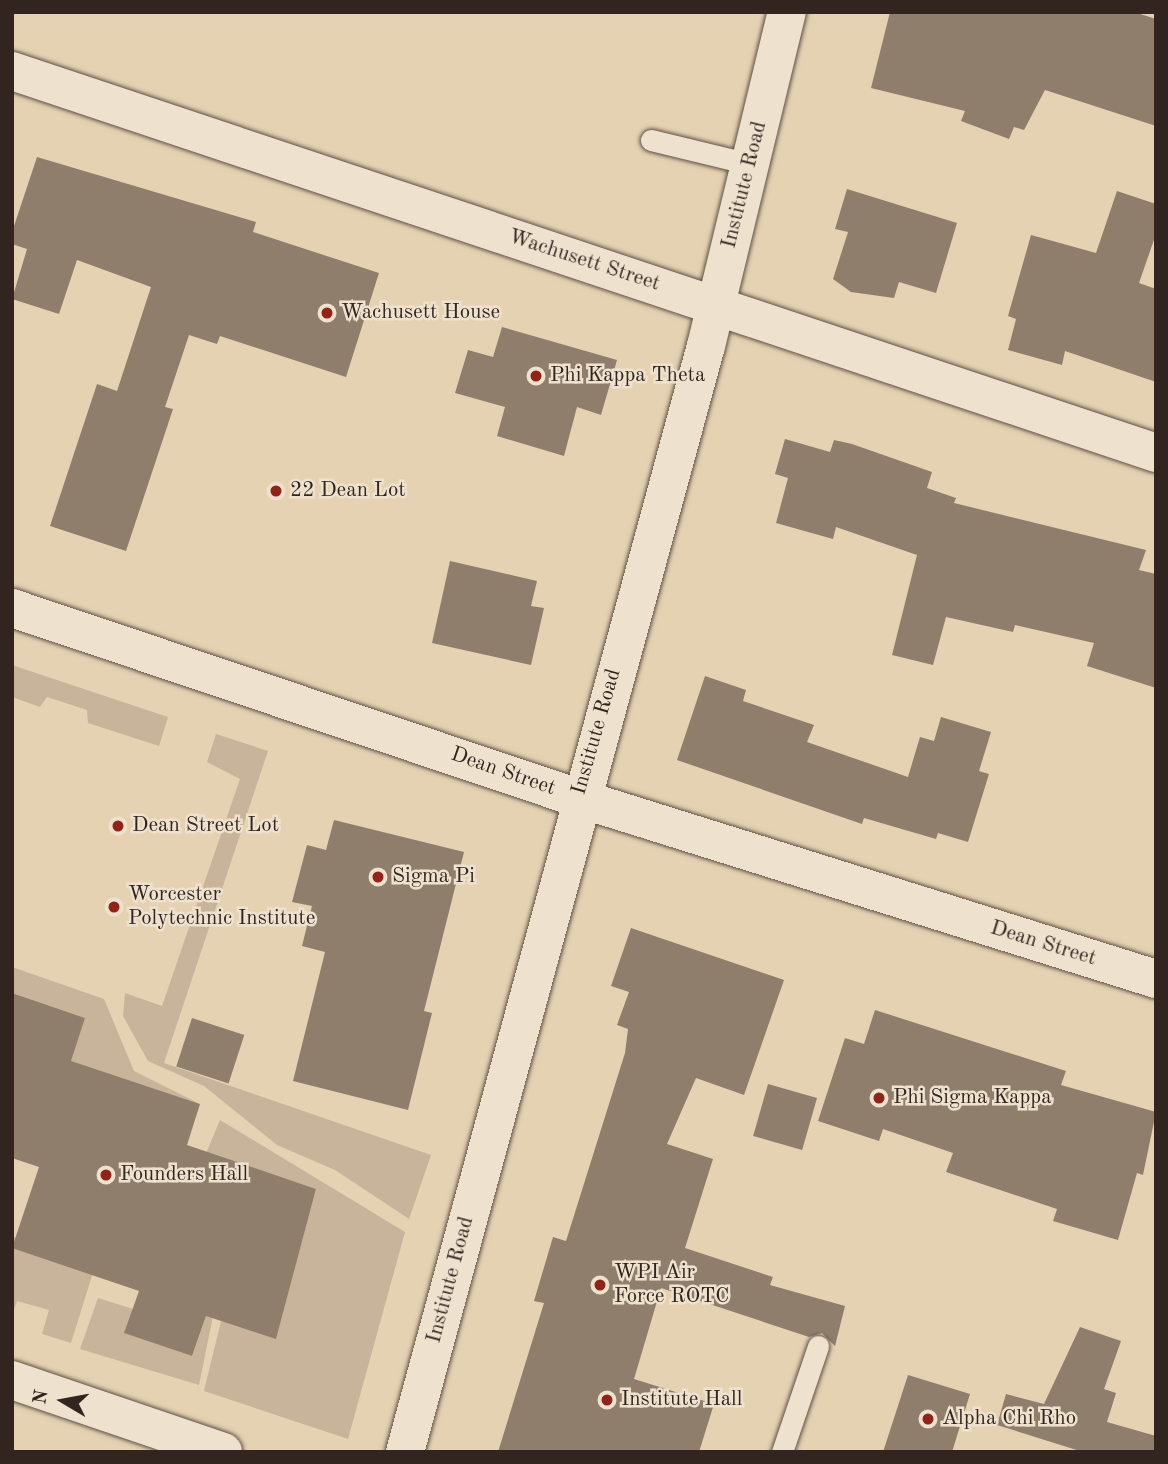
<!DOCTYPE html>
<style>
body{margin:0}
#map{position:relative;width:1168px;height:1464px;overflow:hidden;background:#e5d2b3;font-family:"Old Standard TT",serif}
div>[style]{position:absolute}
.green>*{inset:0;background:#c7b49a}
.building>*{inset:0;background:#8f7e6c;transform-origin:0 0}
.roads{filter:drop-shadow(0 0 2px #5f5044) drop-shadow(0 0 2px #5f5044)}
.service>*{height:21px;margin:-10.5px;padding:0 10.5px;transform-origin:10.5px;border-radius:10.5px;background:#eee2ce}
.minor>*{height:38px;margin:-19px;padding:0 19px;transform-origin:19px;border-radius:19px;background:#eee2ce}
.tertiary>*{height:38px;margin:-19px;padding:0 19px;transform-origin:19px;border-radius:19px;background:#eee2ce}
.dots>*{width:19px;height:19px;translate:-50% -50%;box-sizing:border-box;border:4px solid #eee2ce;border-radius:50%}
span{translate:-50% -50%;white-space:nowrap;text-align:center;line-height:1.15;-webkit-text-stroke:5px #eee2ce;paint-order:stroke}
.street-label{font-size:21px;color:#32241f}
.poi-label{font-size:21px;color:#32241f}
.left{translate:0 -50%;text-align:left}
.frame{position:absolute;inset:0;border:14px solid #32241f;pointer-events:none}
.north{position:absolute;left:28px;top:1366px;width:70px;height:70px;-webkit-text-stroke:5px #eee2ce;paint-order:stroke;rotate:280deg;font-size:19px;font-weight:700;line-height:28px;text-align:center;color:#32241f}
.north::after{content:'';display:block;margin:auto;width:24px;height:32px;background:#32241f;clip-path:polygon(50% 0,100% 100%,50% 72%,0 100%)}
</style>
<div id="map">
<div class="green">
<i style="clip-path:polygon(12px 665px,168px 717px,159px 746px,88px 723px,87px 710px,47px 697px,40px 707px,12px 697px)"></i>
<i style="clip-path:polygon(216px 734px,268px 751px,164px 1063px,431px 1155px,409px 1219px,335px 1170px,277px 1145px,204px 1086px,148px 1061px,123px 1016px,125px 993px,162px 1006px,240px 779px,207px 762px)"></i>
<i style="clip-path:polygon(12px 967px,104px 999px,134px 1071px,200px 1104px,130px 1081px,58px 1098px,85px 1018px,12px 993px)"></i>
<i style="clip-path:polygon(220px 1120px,405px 1232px,348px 1439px,204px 1391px,221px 1321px,276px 1338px,316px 1189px,250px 1167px,191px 1189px)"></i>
<i style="clip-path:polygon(12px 1236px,96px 1263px,71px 1343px,42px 1334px,49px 1310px,17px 1301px,12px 1316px)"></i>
<i style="clip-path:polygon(98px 1298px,133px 1309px,125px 1333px,192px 1356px,207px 1314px,213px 1316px,199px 1385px,80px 1349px)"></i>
</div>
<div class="building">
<i style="clip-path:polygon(890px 12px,1134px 12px,1156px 19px,1156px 126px,1045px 90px,1024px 130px,1014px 127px,1009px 139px,961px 121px,965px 111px,871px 88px)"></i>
<i style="clip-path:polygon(37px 157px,256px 222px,253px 232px,379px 273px,346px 377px,220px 336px,217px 344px,189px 335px,165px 407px,173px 409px,126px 551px,50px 526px,97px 384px,117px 391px,151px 287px,77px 260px,59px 314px,12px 299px,27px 249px,12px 244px,12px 232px)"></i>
<i style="clip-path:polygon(847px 189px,957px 223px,936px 293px,899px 282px,894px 298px,851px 292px,833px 279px,848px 232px,835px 229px)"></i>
<i style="clip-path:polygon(1117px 191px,1156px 204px,1156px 234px,1139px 283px,1156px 289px,1156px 382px,1065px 351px,1062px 365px,1008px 350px,1016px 319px,1008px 316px,1031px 235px,1096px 253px)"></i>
<i style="clip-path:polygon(502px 327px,617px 360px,601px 415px,577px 407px,564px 456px,497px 436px,505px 407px,455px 393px,468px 350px,493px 357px)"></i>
<i style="clip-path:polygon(785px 439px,830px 452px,834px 440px,852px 444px,932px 472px,927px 488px,956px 498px,954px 503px,1146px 550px,1139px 570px,1156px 574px,1156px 688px,1087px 666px,1094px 643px,1015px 625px,1013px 632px,946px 617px,933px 665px,892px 655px,917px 555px,836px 527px,833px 539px,776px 523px,788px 478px,775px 474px)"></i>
<i style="clip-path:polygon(450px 561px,537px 581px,531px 606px,544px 608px,531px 665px,432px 643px)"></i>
<i style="clip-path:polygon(705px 676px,746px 690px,743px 701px,814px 725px,807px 742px,908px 777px,920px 737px,934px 741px,941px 717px,991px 732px,979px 771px,989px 774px,968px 842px,938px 833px,936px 839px,864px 818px,862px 824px,677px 760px)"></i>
<i style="clip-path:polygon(334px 820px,464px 852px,424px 1011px,432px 1013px,408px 1110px,293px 1081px,325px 952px,302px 946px,312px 906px,292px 902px,307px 845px,326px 850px)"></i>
<i style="clip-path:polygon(631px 928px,784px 980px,744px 1095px,696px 1078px,667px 1144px,713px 1159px,685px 1248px,773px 1277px,770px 1285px,845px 1306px,835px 1346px,822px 1333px,809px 1337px,661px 1288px,634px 1379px,714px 1404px,699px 1452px,498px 1452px,544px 1303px,534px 1301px,553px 1237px,566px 1241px,625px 1053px,628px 1029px,617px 1025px,629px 992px,611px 986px)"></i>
<i style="clip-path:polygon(12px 993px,85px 1018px,71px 1061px,200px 1104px,187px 1145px,316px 1189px,276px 1339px,206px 1316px,192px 1356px,124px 1333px,139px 1291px,12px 1248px,39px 1167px,12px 1158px)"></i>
<i style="clip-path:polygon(875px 1010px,1066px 1071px,1061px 1085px,1156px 1112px,1143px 1175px,1137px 1173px,1118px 1240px,1053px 1221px,1057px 1209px,946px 1172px,953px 1153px,883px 1129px,879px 1141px,818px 1121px,845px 1038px,864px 1044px)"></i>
<i style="left:192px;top:1018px;width:55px;height:51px;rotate:18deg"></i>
<i style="left:768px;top:1084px;width:51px;height:54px;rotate:16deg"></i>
<i style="clip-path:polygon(1080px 1327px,1121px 1341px,1104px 1389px,1116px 1393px,1107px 1422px,1156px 1436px,1156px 1452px,1083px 1452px,997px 1425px,1006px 1394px,1044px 1404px)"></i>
<i style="clip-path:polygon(908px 1375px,970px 1394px,952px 1452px,883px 1452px)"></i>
</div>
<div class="roads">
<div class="service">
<i style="left:651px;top:140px;width:102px;rotate:13.6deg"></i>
<i style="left:782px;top:1452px;width:112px;rotate:-71.2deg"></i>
</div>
<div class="minor">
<i style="left:12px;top:71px;width:1206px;rotate:18.46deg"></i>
<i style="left:12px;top:608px;width:597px;rotate:18.56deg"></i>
<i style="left:578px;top:798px;width:606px;rotate:17.39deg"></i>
<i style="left:12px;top:1380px;width:223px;rotate:18.8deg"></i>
</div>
<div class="tertiary">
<i style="left:405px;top:1452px;width:1146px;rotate:-74.78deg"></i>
<i style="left:706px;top:346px;width:344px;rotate:-76.4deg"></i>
</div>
</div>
<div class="dots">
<i style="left:327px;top:313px;background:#8f2418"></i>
<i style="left:536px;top:376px;background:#8f2418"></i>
<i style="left:276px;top:491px;background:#8f2418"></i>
<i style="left:118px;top:826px;background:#8f2418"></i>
<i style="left:378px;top:877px;background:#8f2418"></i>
<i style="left:114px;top:907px;background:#8f2418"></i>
<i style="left:879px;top:1098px;background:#8f2418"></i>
<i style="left:106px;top:1175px;background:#8f2418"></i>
<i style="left:600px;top:1285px;background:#8f2418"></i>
<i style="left:607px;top:1400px;background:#8f2418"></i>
<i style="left:928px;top:1419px;background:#8f2418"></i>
</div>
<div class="street-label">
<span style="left:745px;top:185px;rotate:-76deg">Institute Road</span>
<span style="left:584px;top:261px;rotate:18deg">Wachusett Street</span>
<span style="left:597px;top:732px;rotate:-74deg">Institute Road</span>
<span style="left:503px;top:772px;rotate:19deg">Dean Street</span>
<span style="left:1043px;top:944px;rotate:17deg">Dean Street</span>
<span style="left:451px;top:1280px;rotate:-75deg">Institute Road</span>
</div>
<div class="poi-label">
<span class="left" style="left:341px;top:313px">Wachusett House</span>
<span class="left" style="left:550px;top:376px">Phi Kappa Theta</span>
<span class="left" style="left:290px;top:491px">22 Dean Lot</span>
<span class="left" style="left:132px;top:826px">Dean Street Lot</span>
<span class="left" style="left:392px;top:877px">Sigma Pi</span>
<span class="left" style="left:128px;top:907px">Worcester<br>Polytechnic Institute</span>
<span class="left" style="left:893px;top:1098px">Phi Sigma Kappa</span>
<span class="left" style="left:120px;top:1175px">Founders Hall</span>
<span class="left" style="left:614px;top:1285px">WPI Air<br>Force ROTC</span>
<span class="left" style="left:621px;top:1400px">Institute Hall</span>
<span class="left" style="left:942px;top:1419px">Alpha Chi Rho</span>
</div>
<div class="frame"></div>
<div class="north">N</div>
</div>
